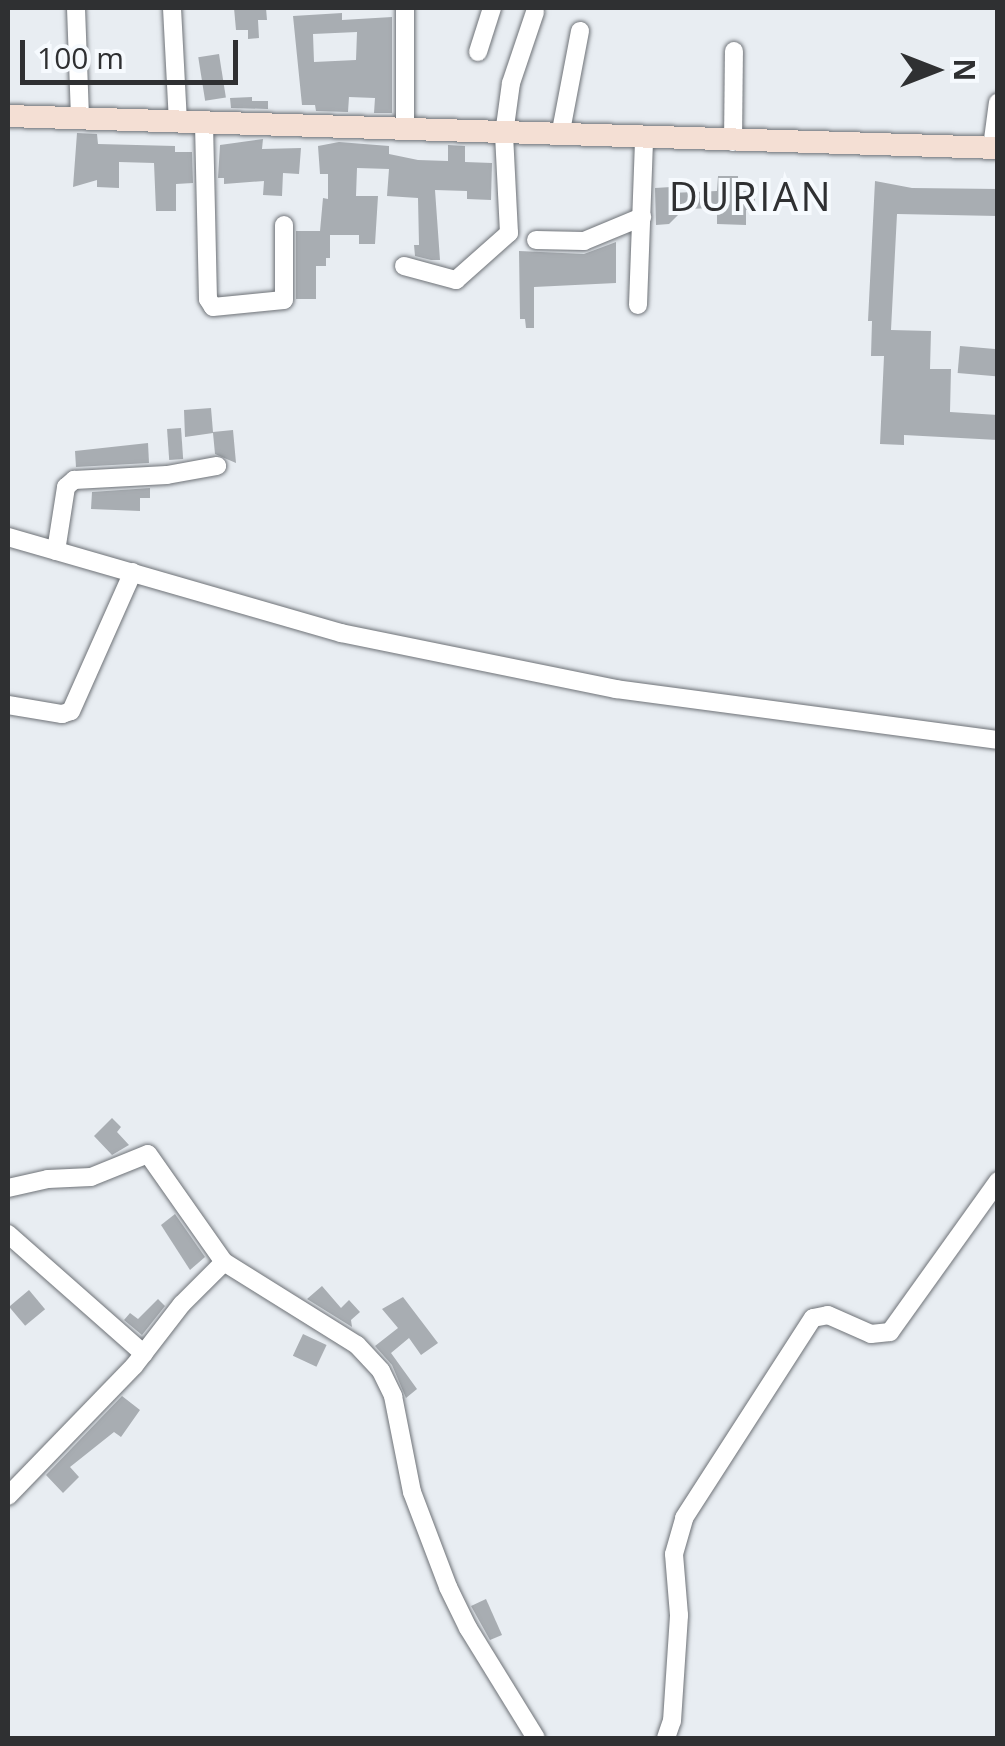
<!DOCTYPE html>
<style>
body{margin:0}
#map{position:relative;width:1005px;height:1746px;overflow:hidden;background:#e8edf2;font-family:"Open Sans",sans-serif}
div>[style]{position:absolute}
.building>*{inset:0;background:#a8adb2;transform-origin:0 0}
.roads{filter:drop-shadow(0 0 2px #6e7277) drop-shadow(0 0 2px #6e7277)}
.minor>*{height:18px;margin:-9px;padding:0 9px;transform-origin:9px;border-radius:9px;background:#fff}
.secondary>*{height:22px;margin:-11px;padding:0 11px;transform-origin:11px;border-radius:11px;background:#f4dfd4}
span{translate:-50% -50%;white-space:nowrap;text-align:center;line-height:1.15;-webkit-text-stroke:8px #f6fafe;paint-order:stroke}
.quarter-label{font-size:40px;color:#2f3032;letter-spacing:2.5px}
.frame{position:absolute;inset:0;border:10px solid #2f3032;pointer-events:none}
.north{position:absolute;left:885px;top:20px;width:100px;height:100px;-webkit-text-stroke:8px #f6fafe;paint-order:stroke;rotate:90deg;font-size:28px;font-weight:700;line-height:40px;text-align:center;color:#2f3032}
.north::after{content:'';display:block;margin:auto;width:35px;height:45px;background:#2f3032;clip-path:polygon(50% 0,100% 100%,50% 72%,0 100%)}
.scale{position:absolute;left:20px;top:40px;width:218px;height:45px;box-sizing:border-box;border:5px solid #2f3032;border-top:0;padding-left:12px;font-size:30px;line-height:35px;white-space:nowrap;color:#2f3032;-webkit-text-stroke:8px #f6fafe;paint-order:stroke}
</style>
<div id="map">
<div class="building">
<i style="clip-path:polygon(234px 8px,266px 8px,267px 20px,258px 20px,259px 38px,248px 39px,248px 30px,236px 30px)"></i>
<i style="clip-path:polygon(evenodd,342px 13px,342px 20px,392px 17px,392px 113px,374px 113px,375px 98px,349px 97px,348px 112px,316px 111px,315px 105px,302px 105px,293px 16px,342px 13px,357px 32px,356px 60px,314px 62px,313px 34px,357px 32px)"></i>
<i style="left:219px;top:54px;width:44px;height:21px;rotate:81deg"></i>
<i style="clip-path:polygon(252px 97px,252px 101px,268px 101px,268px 109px,231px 108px,230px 98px)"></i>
<i style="clip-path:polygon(77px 133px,97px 134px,98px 144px,175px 146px,175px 152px,192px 152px,193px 183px,176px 184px,176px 211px,156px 211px,154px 163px,119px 162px,119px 188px,97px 187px,97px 180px,73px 187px)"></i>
<i style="clip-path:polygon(263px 139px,262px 149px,301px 148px,299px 174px,283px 173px,282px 196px,263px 195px,264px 181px,224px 184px,224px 178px,218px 178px,220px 145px)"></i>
<i style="clip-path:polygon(339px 142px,389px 146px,389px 154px,418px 160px,448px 161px,448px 145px,465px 146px,465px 162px,492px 163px,491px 200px,467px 199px,467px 191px,435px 190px,440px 260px,431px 260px,415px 256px,414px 245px,419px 245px,418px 198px,387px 196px,389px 169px,357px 168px,356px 196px,378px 196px,375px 244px,359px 244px,359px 235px,330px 235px,330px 258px,326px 258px,326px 266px,316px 266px,316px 299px,296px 299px,296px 231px,320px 231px,323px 198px,328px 199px,328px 174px,320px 174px,318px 146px)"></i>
<i style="clip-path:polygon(718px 176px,738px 176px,738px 191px,755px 191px,755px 210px,746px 210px,746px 225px,717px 224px,717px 208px,684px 209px,669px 224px,656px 225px,655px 188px,671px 187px,671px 193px,717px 191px)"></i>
<i style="clip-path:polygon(875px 181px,912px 188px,998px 189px,998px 216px,897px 214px,891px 330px,931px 331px,930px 369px,951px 369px,950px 412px,998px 415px,998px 440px,904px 435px,904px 445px,880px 444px,884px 356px,871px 356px,872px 321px,868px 321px)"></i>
<i style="clip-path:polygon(616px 242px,616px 283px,534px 287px,534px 328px,526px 328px,525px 319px,520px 319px,519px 251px,584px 254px)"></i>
<i style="left:960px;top:346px;width:38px;height:27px;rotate:5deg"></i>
<i style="clip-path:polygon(211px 408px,213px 432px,233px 430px,236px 463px,215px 454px,213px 433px,185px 437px,184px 410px)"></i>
<i style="left:181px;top:428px;width:31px;height:14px;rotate:86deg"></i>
<i style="clip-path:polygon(148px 443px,149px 463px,76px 467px,75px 451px)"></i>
<i style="clip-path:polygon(150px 488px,150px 498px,140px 498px,140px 511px,91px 509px,92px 492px)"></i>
<i style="clip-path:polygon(112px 1118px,121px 1127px,117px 1132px,129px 1145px,112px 1155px,94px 1136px)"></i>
<i style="clip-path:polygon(175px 1214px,205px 1257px,190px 1270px,161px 1225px)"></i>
<i style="clip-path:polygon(322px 1286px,341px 1308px,349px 1300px,360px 1312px,351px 1320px,352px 1327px,307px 1299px)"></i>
<i style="left:29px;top:1290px;width:25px;height:26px;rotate:50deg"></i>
<i style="clip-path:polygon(403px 1297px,438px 1343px,421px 1355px,409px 1338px,391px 1353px,417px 1389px,406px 1398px,392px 1365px,375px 1346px,398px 1328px,382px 1309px)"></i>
<i style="clip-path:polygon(158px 1299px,165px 1306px,142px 1335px,124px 1320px,130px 1313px,138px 1319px)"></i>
<i style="left:303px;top:1334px;width:26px;height:24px;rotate:25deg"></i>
<i style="clip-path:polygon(122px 1396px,140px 1410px,121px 1437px,114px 1432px,70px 1467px,79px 1477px,63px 1493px,46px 1475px)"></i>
<i style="clip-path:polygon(486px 1599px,502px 1635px,490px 1640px,471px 1606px)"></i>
</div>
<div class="roads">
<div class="minor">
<i style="left:76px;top:8px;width:110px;rotate:87.9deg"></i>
<i style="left:172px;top:8px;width:114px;rotate:87deg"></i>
<i style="left:478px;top:52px;width:46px;rotate:-72.3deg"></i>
<i style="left:204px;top:124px;width:175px;rotate:88.7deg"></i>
<i style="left:208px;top:299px;width:9px;rotate:58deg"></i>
<i style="left:213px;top:307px;width:71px;rotate:-5.6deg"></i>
<i style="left:284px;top:300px;width:75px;rotate:-90deg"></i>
<i style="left:405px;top:131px;width:123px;rotate:-90deg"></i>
<i style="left:560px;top:136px;width:107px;rotate:-79.2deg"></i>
<i style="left:733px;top:142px;width:91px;rotate:-89.4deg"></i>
<i style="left:992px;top:147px;width:45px;rotate:-82.4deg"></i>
<i style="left:536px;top:240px;width:48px;rotate:1.2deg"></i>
<i style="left:584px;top:241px;width:63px;rotate:-22.5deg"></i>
<i style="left:404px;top:266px;width:54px;rotate:15.1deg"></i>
<i style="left:456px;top:280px;width:71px;rotate:-41.6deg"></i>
<i style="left:509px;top:233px;width:99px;rotate:-92.9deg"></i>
<i style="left:504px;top:134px;width:51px;rotate:-82.2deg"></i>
<i style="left:511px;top:83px;width:75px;rotate:-71.3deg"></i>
<i style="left:638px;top:305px;width:166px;rotate:-87.9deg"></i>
<i style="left:8px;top:537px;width:347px;rotate:16.1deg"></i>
<i style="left:341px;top:633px;width:281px;rotate:11.5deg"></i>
<i style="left:616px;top:689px;width:385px;rotate:7.6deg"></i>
<i style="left:56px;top:551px;width:65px;rotate:-81.1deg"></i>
<i style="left:66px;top:487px;width:11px;rotate:-41deg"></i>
<i style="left:74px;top:480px;width:93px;rotate:-3.1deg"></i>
<i style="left:167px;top:475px;width:51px;rotate:-10.2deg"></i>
<i style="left:8px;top:705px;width:55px;rotate:9.5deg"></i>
<i style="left:62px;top:714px;width:9px;rotate:-18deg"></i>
<i style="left:71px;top:711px;width:152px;rotate:-66deg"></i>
<i style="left:8px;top:1188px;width:41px;rotate:-12.7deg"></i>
<i style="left:48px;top:1179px;width:43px;rotate:-2.7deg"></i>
<i style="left:91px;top:1177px;width:61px;rotate:-22deg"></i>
<i style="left:148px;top:1154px;width:132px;rotate:54.9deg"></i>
<i style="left:8px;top:1234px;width:181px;rotate:41.4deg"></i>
<i style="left:8px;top:1496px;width:181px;rotate:-45.9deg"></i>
<i style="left:134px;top:1366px;width:78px;rotate:-52.3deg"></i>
<i style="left:182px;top:1304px;width:59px;rotate:-45deg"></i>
<i style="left:224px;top:1262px;width:157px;rotate:32deg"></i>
<i style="left:357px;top:1345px;width:35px;rotate:47deg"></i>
<i style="left:381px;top:1371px;width:28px;rotate:64deg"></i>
<i style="left:393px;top:1396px;width:98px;rotate:78.8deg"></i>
<i style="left:412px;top:1492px;width:102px;rotate:69.2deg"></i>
<i style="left:448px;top:1587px;width:46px;rotate:64deg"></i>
<i style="left:468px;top:1628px;width:129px;rotate:58.3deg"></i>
<i style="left:666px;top:1738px;width:18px;rotate:-71deg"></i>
<i style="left:672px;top:1721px;width:106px;rotate:-86.2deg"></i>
<i style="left:679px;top:1615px;width:61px;rotate:-94.7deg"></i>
<i style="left:674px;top:1554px;width:37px;rotate:-74deg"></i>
<i style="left:684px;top:1518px;width:238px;rotate:-57.2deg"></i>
<i style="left:813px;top:1318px;width:15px;rotate:-11deg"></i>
<i style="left:828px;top:1315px;width:47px;rotate:23.8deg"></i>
<i style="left:871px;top:1334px;width:19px;rotate:-6deg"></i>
<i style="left:890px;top:1332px;width:186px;rotate:-54.4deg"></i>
</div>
<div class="secondary">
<i style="left:8px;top:116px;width:991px;rotate:1.85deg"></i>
</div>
</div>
<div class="quarter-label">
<span style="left:751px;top:196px">DURIAN</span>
</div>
<div class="frame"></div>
<div class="north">N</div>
<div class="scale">100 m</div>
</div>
